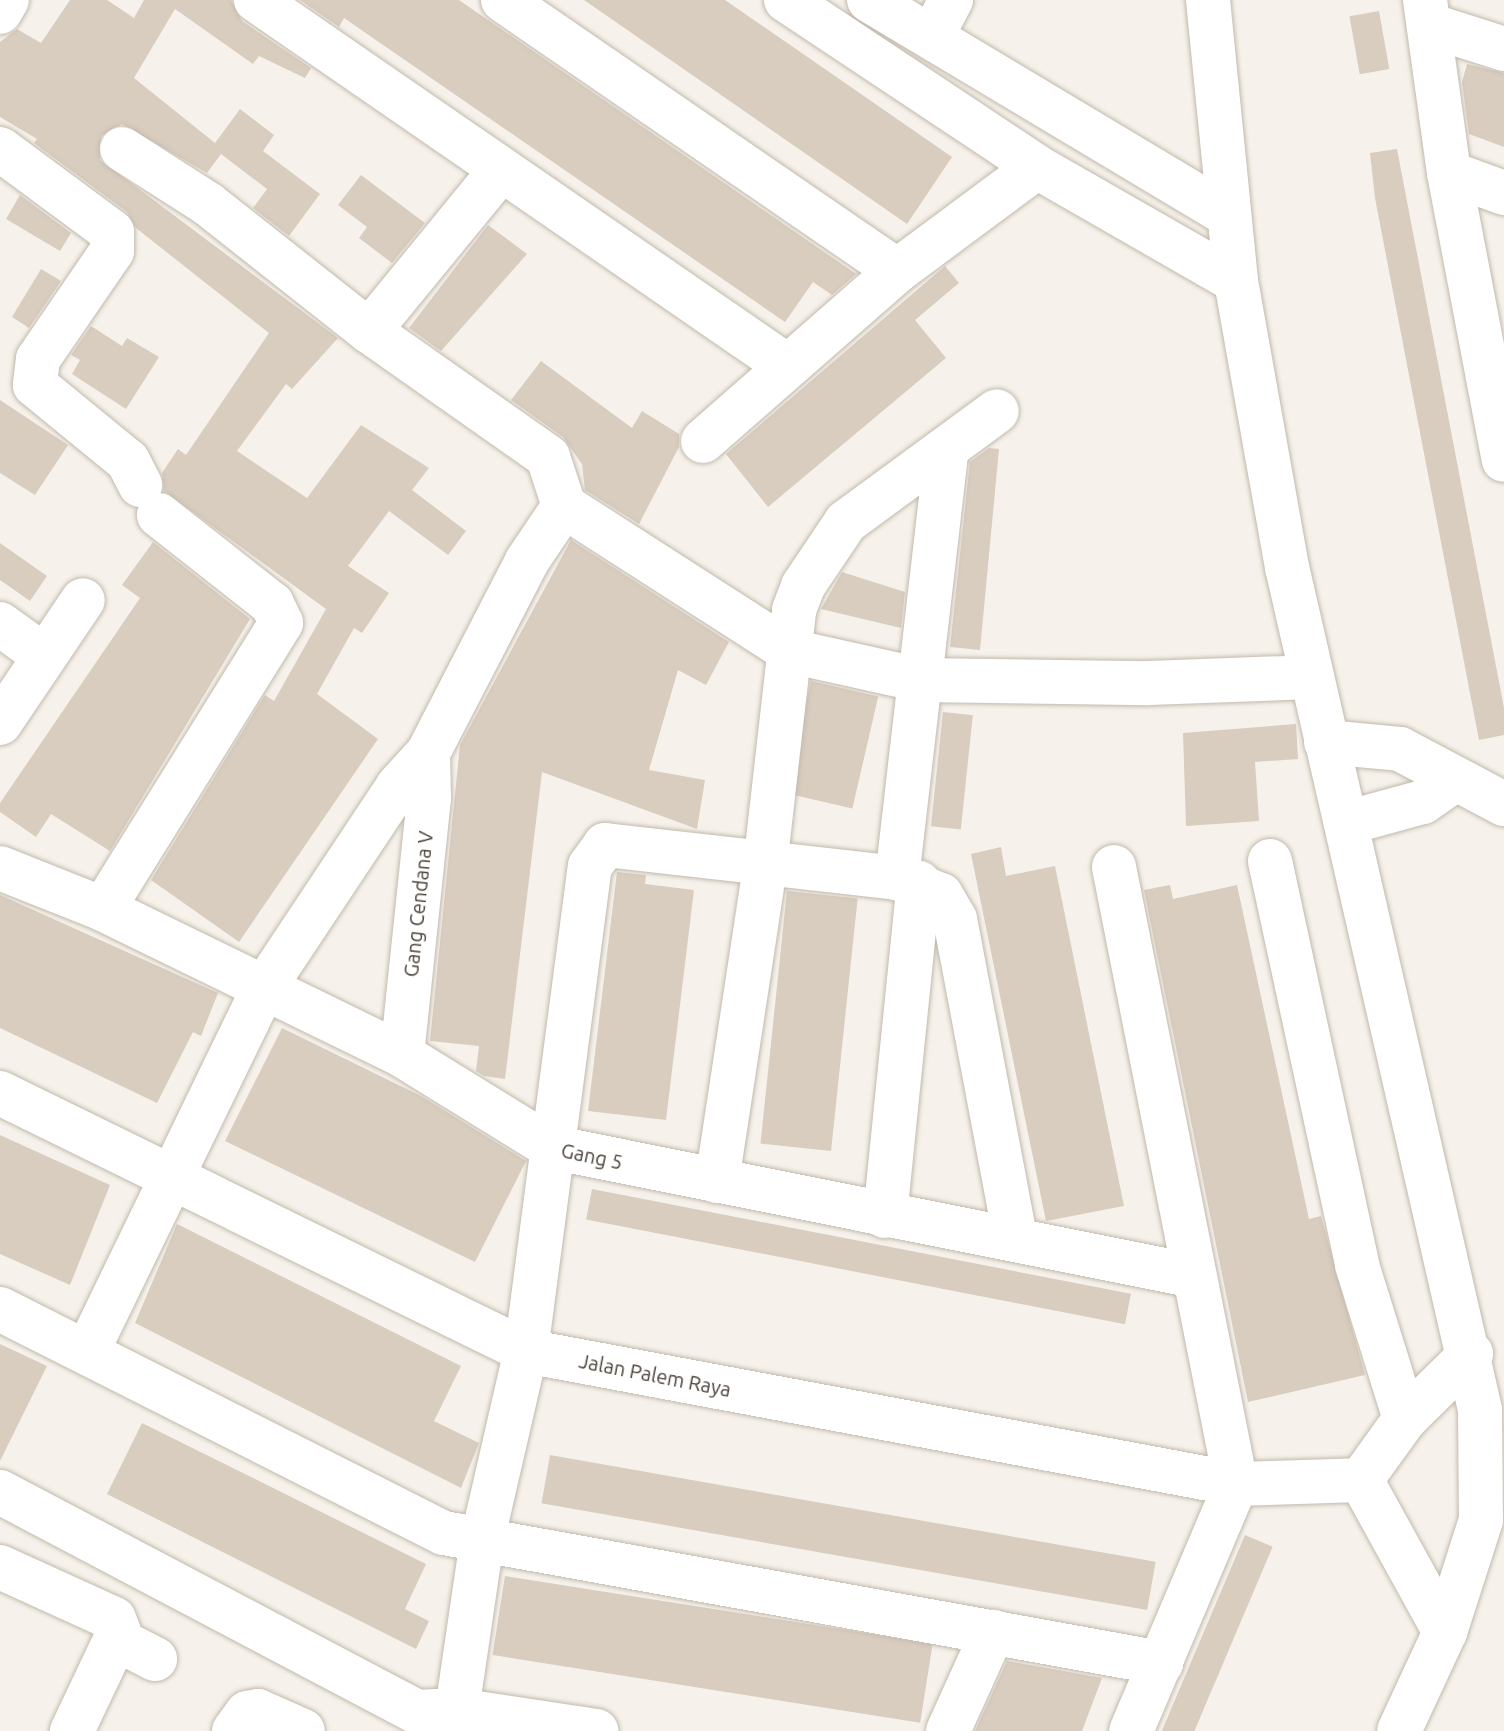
<!DOCTYPE html>
<style>
body{margin:0}
#map{position:relative;width:1504px;height:1731px;overflow:hidden;background:#f6f2eb;font-family:Ubuntu,sans-serif}
div>[style]{position:absolute}
.building>*{inset:0;background:#d8cdbf;transform-origin:0 0}
.roads{filter:drop-shadow(0 0 2px #c2b9ac) drop-shadow(0 0 2px #c2b9ac)}
.minor>*{height:44px;margin:-22px;padding:0 22px;transform-origin:22px;border-radius:22px;background:#fff}
span{translate:-50% -50%;white-space:nowrap;text-align:center;line-height:1.15;-webkit-text-stroke:8px #fff;paint-order:stroke}
.street-label{font-size:20px;color:#4b4238}
</style>
<div id="map">
<div class="building">
<i style="clip-path:polygon(70px 0,107px 0,134px 18px,144px 0,231px 0,242px 21px,311px 68px,305px 78px,259px 56px,253px 64px,175px 9px,134px 78px,215px 143px,240px 109px,274px 135px,263px 151px,320px 194px,289px 236px,253px 208px,267px 189px,221px 154px,207px 173px,122px 124px,101px 136px,100px 160px,338px 338px,292px 389px,286px 384px,237px 451px,307px 498px,361px 425px,429px 468px,412px 490px,466px 531px,448px 555px,389px 511px,348px 566px,389px 593px,362px 633px,354px 628px,317px 694px,378px 739px,239px 942px,151px 880px,265px 695px,274px 701px,326px 609px,164px 491px,162px 473px,178px 449px,186px 455px,269px 333px,136px 228px,127px 212px,34px 143px,37px 139px,0 117px,0 42px,17px 29px,41px 43px)"></i>
<i style="clip-path:polygon(300px 0,459px 0,856px 274px,832px 295px,813px 282px,785px 322px,344px 18px,339px 27px)"></i>
<i style="clip-path:polygon(584px 0,725px 0,952px 157px,907px 224px)"></i>
<i style="left:1379px;top:11px;width:59px;height:30px;rotate:80deg"></i>
<i style="clip-path:polygon(1467px 64px,1504px 73px,1504px 147px,1469px 134px,1462px 82px)"></i>
<i style="clip-path:polygon(1397px 149px,1504px 708px,1504px 735px,1479px 740px,1375px 198px,1370px 153px)"></i>
<i style="clip-path:polygon(361px 175px,425px 223px,392px 263px,359px 238px,367px 227px,338px 205px)"></i>
<i style="clip-path:polygon(20px 195px,71px 233px,60px 251px,6px 219px)"></i>
<i style="clip-path:polygon(488px 225px,527px 254px,441px 351px,409px 328px)"></i>
<i style="clip-path:polygon(945px 266px,959px 283px,915px 320px,946px 358px,768px 507px,726px 454px)"></i>
<i style="clip-path:polygon(41px 269px,61px 281px,29px 328px,12px 317px)"></i>
<i style="clip-path:polygon(91px 326px,122px 346px,127px 338px,159px 357px,126px 409px,72px 374px,80px 360px,71px 355px)"></i>
<i style="clip-path:polygon(541px 361px,632px 428px,642px 411px,679px 434px,679px 447px,639px 524px,585px 490px,582px 464px,563px 437px,511px 400px)"></i>
<i style="clip-path:polygon(0 400px,68px 445px,35px 495px,0 473px)"></i>
<i style="clip-path:polygon(989px 448px,999px 449px,980px 650px,950px 647px,970px 462px)"></i>
<i style="clip-path:polygon(571px 540px,729px 642px,706px 685px,678px 670px,649px 770px,705px 780px,697px 829px,542px 772px,505px 1079px,484px 1076px,476px 1071px,479px 1046px,430px 1041px,460px 745px)"></i>
<i style="clip-path:polygon(153px 542px,250px 619px,110px 851px,51px 814px,36px 837px,0 812px,0 803px,140px 598px,122px 585px)"></i>
<i style="clip-path:polygon(0 543px,47px 576px,30px 601px,0 580px)"></i>
<i style="clip-path:polygon(842px 572px,905px 592px,901px 628px,821px 609px)"></i>
<i style="left:811px;top:681px;width:69px;height:115px;rotate:13deg"></i>
<i style="left:943px;top:712px;width:30px;height:115px;rotate:6deg"></i>
<i style="clip-path:polygon(1296px 724px,1298px 759px,1255px 762px,1259px 821px,1186px 826px,1183px 733px)"></i>
<i style="clip-path:polygon(1001px 847px,1006px 876px,1055px 866px,1124px 1206px,1046px 1221px,971px 854px)"></i>
<i style="clip-path:polygon(617px 872px,646px 875px,645px 884px,694px 890px,666px 1120px,588px 1111px)"></i>
<i style="clip-path:polygon(1170px 885px,1173px 899px,1237px 885px,1309px 1219px,1321px 1216px,1365px 1375px,1248px 1402px,1144px 890px)"></i>
<i style="left:787px;top:891px;width:71px;height:254px;rotate:6deg"></i>
<i style="clip-path:polygon(0 895px,218px 993px,201px 1036px,193px 1032px,157px 1103px,0 1028px)"></i>
<i style="clip-path:polygon(282px 1028px,421px 1096px,526px 1161px,475px 1262px,225px 1141px)"></i>
<i style="clip-path:polygon(0 1135px,110px 1185px,70px 1285px,0 1254px)"></i>
<i style="left:592px;top:1189px;width:549px;height:31px;rotate:11deg"></i>
<i style="clip-path:polygon(177px 1224px,461px 1366px,434px 1421px,479px 1443px,461px 1488px,135px 1323px)"></i>
<i style="clip-path:polygon(0 1344px,47px 1366px,0 1461px)"></i>
<i style="clip-path:polygon(142px 1423px,426px 1564px,405px 1609px,429px 1621px,416px 1649px,107px 1494px)"></i>
<i style="left:550px;top:1455px;width:615px;height:49px;rotate:10deg"></i>
<i style="left:1245px;top:1535px;width:30px;height:214px;rotate:23deg"></i>
<i style="left:505px;top:1576px;width:433px;height:80px;rotate:9deg"></i>
<i style="clip-path:polygon(1007px 1661px,1102px 1678px,1082px 1731px,975px 1731px)"></i>
</div>
<div class="roads">
<div class="minor">
<i style="left:256px;top:0;width:645px;rotate:34.58deg"></i>
<i style="left:503px;top:0;width:478px;rotate:34.5deg"></i>
<i style="left:786px;top:0;width:301px;rotate:33.6deg"></i>
<i style="left:1037px;top:167px;width:229px;rotate:29.8deg"></i>
<i style="left:869px;top:0;width:418px;rotate:30.9deg"></i>
<i style="left:1208px;top:0;width:282px;rotate:84.3deg"></i>
<i style="left:1236px;top:281px;width:291px;rotate:79.9deg"></i>
<i style="left:1287px;top:567px;width:865px;rotate:77.1deg"></i>
<i style="left:1480px;top:1410px;width:110px;rotate:89.5deg"></i>
<i style="left:1481px;top:1520px;width:118px;rotate:107.8deg"></i>
<i style="left:1445px;top:1632px;width:109px;rotate:114.9deg"></i>
<i style="left:1425px;top:0;width:175px;rotate:82.1deg"></i>
<i style="left:1449px;top:173px;width:292px;rotate:79.2deg"></i>
<i style="left:0;top:12px;width:14px;rotate:-60deg"></i>
<i style="left:1429px;top:25px;width:79px;rotate:17.7deg"></i>
<i style="left:932px;top:36px;width:41px;rotate:-62.2deg"></i>
<i style="left:0;top:149px;width:139px;rotate:36.5deg"></i>
<i style="left:112px;top:232px;width:19px;rotate:90deg"></i>
<i style="left:112px;top:251px;width:131px;rotate:124.4deg"></i>
<i style="left:38px;top:359px;width:26px;rotate:97deg"></i>
<i style="left:35px;top:385px;width:120px;rotate:39.3deg"></i>
<i style="left:128px;top:461px;width:27px;rotate:63deg"></i>
<i style="left:122px;top:149px;width:102px;rotate:32.6deg"></i>
<i style="left:208px;top:204px;width:205px;rotate:38.3deg"></i>
<i style="left:500px;top:171px;width:207px;rotate:129.3deg"></i>
<i style="left:369px;top:331px;width:219px;rotate:35.1deg"></i>
<i style="left:548px;top:457px;width:52px;rotate:71.9deg"></i>
<i style="left:564px;top:506px;width:269px;rotate:32.7deg"></i>
<i style="left:790px;top:651px;width:134px;rotate:12.5deg"></i>
<i style="left:921px;top:680px;width:228px;rotate:0.8deg"></i>
<i style="left:1149px;top:683px;width:162px;rotate:-2.1deg"></i>
<i style="left:1449px;top:173px;width:59px;rotate:20deg"></i>
<i style="left:703px;top:441px;width:258px;rotate:-41.2deg"></i>
<i style="left:897px;top:271px;width:174px;rotate:-36.6deg"></i>
<i style="left:0;top:624px;width:53px;rotate:35.8deg"></i>
<i style="left:0;top:723px;width:148px;rotate:-56deg"></i>
<i style="left:1326px;top:742px;width:74px;rotate:5.4deg"></i>
<i style="left:1400px;top:749px;width:118px;rotate:27.9deg"></i>
<i style="left:428px;top:753px;width:216px;rotate:-62.7deg"></i>
<i style="left:527px;top:561px;width:66px;rotate:-56.1deg"></i>
<i style="left:1346px;top:823px;width:80px;rotate:-15.3deg"></i>
<i style="left:1423px;top:802px;width:38px;rotate:-35deg"></i>
<i style="left:1270px;top:861px;width:413px;rotate:77.8deg"></i>
<i style="left:1357px;top:1265px;width:161px;rotate:72.7deg"></i>
<i style="left:1114px;top:867px;width:629px;rotate:78.82deg"></i>
<i style="left:1236px;top:1484px;width:268px;rotate:113deg"></i>
<i style="left:0;top:868px;width:111px;rotate:21.7deg"></i>
<i style="left:103px;top:909px;width:333px;rotate:26deg"></i>
<i style="left:402px;top:1055px;width:175px;rotate:31.7deg"></i>
<i style="left:551px;top:1147px;width:656px;rotate:11.34deg"></i>
<i style="left:897px;top:878px;width:428px;rotate:-83.4deg"></i>
<i style="left:103px;top:909px;width:337px;rotate:-58.1deg"></i>
<i style="left:281px;top:623px;width:21px;rotate:-115deg"></i>
<i style="left:272px;top:604px;width:144px;rotate:-141.8deg"></i>
<i style="left:0;top:1093px;width:586px;rotate:26.13deg"></i>
<i style="left:526px;top:1351px;width:722px;rotate:10.61deg"></i>
<i style="left:1236px;top:1484px;width:125px;rotate:-1.8deg"></i>
<i style="left:717px;top:1181px;width:319px;rotate:-81.3deg"></i>
<i style="left:765px;top:866px;width:258px;rotate:-83.5deg"></i>
<i style="left:794px;top:610px;width:26px;rotate:-69deg"></i>
<i style="left:803px;top:586px;width:77px;rotate:-56.1deg"></i>
<i style="left:846px;top:522px;width:187px;rotate:-36.3deg"></i>
<i style="left:885px;top:1216px;width:335px;rotate:-84.2deg"></i>
<i style="left:0;top:1309px;width:497px;rotate:26.8deg"></i>
<i style="left:444px;top:1533px;width:729px;rotate:10.28deg"></i>
<i style="left:87px;top:1352px;width:405px;rotate:-64.1deg"></i>
<i style="left:264px;top:988px;width:242px;rotate:-56.4deg"></i>
<i style="left:398px;top:786px;width:45px;rotate:-47.7deg"></i>
<i style="left:428px;top:753px;width:45px;rotate:88.7deg"></i>
<i style="left:429px;top:798px;width:258px;rotate:96deg"></i>
<i style="left:0;top:1492px;width:471px;rotate:27.8deg"></i>
<i style="left:417px;top:1712px;width:40px;rotate:-2.9deg"></i>
<i style="left:457px;top:1710px;width:141px;rotate:8.6deg"></i>
<i style="left:0;top:1567px;width:125px;rotate:24.5deg"></i>
<i style="left:114px;top:1619px;width:14px;rotate:69deg"></i>
<i style="left:119px;top:1632px;width:110px;rotate:115.4deg"></i>
<i style="left:1445px;top:1632px;width:174px;rotate:-118.9deg"></i>
<i style="left:1361px;top:1480px;width:75px;rotate:-54.2deg"></i>
<i style="left:1405px;top:1419px;width:93px;rotate:-44.6deg"></i>
<i style="left:116px;top:1639px;width:44px;rotate:27.1deg"></i>
<i style="left:457px;top:1710px;width:171px;rotate:-81.6deg"></i>
<i style="left:482px;top:1541px;width:195px;rotate:-77deg"></i>
<i style="left:526px;top:1351px;width:489px;rotate:-82.5deg"></i>
<i style="left:590px;top:866px;width:26px;rotate:-54deg"></i>
<i style="left:605px;top:845px;width:294px;rotate:6.4deg"></i>
<i style="left:897px;top:878px;width:47px;rotate:21.1deg"></i>
<i style="left:941px;top:895px;width:28px;rotate:60deg"></i>
<i style="left:955px;top:919px;width:324px;rotate:79.3deg"></i>
<i style="left:234px;top:1731px;width:22px;rotate:-54deg"></i>
<i style="left:247px;top:1713px;width:11px;rotate:-10deg"></i>
<i style="left:258px;top:1711px;width:49px;rotate:24deg"></i>
<i style="left:948px;top:1731px;width:109px;rotate:-65.6deg"></i>
</div>
</div>
<div class="street-label">
<span style="left:418px;top:904px;rotate:-84deg">Gang Cendana V</span>
<span style="left:592px;top:1156px;rotate:12deg">Gang 5</span>
<span style="left:655px;top:1375px;rotate:11deg">Jalan Palem Raya</span>
</div>
</div>
